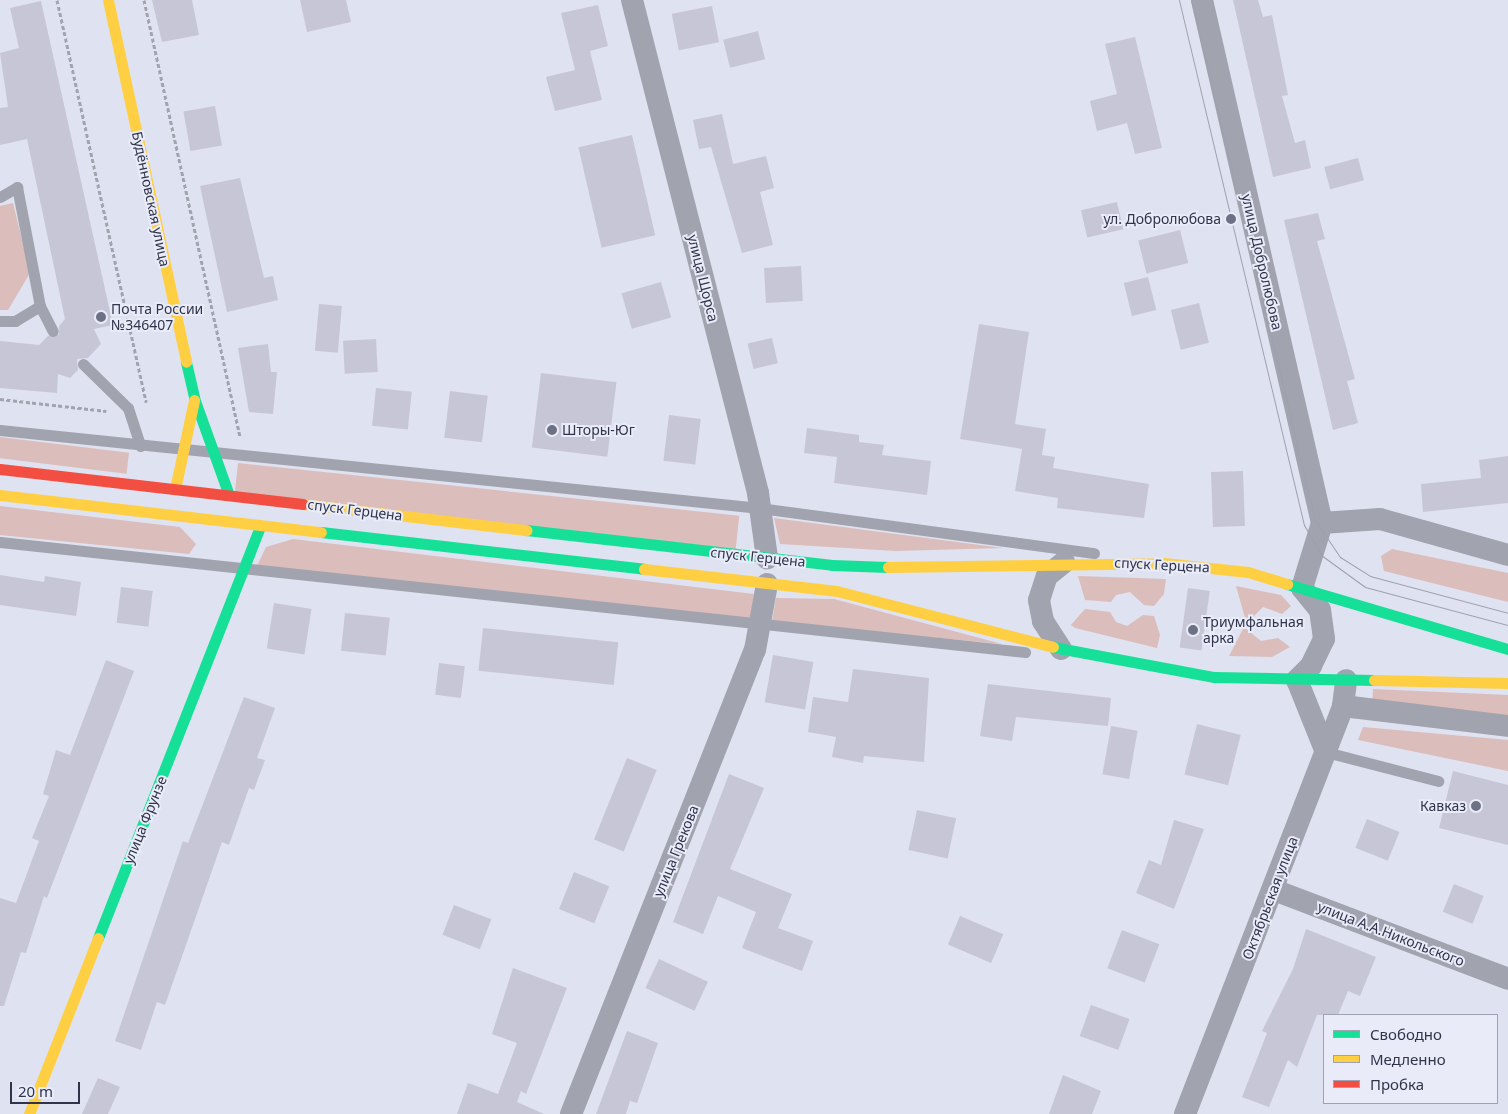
<!DOCTYPE html>
<meta charset="utf-8">
<style>
body{margin:0}
#map{position:relative;width:1508px;height:1114px;overflow:hidden;background:#dfe2f0;font-family:"Noto Sans",sans-serif}
div>[style]{position:absolute}
.green>*{inset:0;background:#dbbdbb;transform-origin:0 0}
.building>*{inset:0;background:#c7c6d7;transform-origin:0 0}
.path>*{height:3px;margin-top:-1.5px;transform-origin:0;background:repeating-linear-gradient(90deg,#a1a4ae 0 4px,transparent 0 6.5px)}
.lane>*{height:11px;margin:-5.5px;padding:0 5.5px;transform-origin:5.5px;border-radius:5.5px;background:#a1a3af}
.street>*{height:22px;margin:-11px;padding:0 11px;transform-origin:11px;border-radius:11px;background:#a1a3af}
.fast>*{height:11px;margin:-5.5px;padding:0 5.5px;transform-origin:5.5px;border-radius:5.5px;background:#16e098}
.slow>*{height:11px;margin:-5.5px;padding:0 5.5px;transform-origin:5.5px;border-radius:5.5px;background:#ffcf43}
.jam>*{height:11px;margin:-5.5px;padding:0 5.5px;transform-origin:5.5px;border-radius:5.5px;background:#f24e42}
.tram>*{height:1px;margin:-0.5px;padding:0 0.5px;transform-origin:0.5px;border-radius:0.5px;background:#9ea1ac}
.dots>*{width:14px;height:14px;translate:-50% -50%;box-sizing:border-box;border:2px solid #e9ecf8;border-radius:50%}
span{translate:-50% -50%;white-space:nowrap;text-align:center;line-height:1.15;-webkit-text-stroke:4px #e9ecf8;paint-order:stroke}
.street-label{font-size:14px;color:#2f344b}
.poi-label{font-size:14px;color:#2f344b}
.right{translate:-100% -50%;text-align:right}
.left{translate:0 -50%;text-align:left}
.legend{position:absolute;left:1323px;top:1014px;width:175px;height:90px;box-sizing:border-box;background:#e9ecf8;border:1px solid #9fa2b3;margin:0;padding:6px 9px;list-style:none;font-size:15px;color:#2f344b}
.legend li{display:flex;align-items:center;gap:10px;height:25px}
.legend b{width:25px;border:1px solid #9fa2b3}
.scale{position:absolute;left:10px;top:1082px;width:70px;height:22px;box-sizing:border-box;border:2px solid #2f344b;border-top:0;padding-left:6px;font-size:15px;line-height:18px;white-space:nowrap;color:#2f344b;-webkit-text-stroke:4px #e9ecf8;paint-order:stroke}
</style>
<div id="map">
<div class="green">
<i style="clip-path:polygon(13px 203px,30px 273px,8px 310px,0 310px,0 206px)"></i>
<i style="left:0;top:437px;width:130px;height:21px;rotate:7deg"></i>
<i style="left:238px;top:463px;width:504px;height:35px;rotate:6deg"></i>
<i style="clip-path:polygon(0 506px,180px 527px,196px 544px,189px 554px,0 535px)"></i>
<i style="clip-path:polygon(774px 518px,1003px 548px,896px 551px,780px 544px)"></i>
<i style="clip-path:polygon(293px 539px,754px 594px,750px 619px,257px 566px,266px 547px)"></i>
<i style="clip-path:polygon(1392px 549px,1508px 573px,1508px 602px,1384px 571px,1381px 556px)"></i>
<i style="clip-path:polygon(1078px 576px,1166px 579px,1164px 594px,1154px 606px,1144px 605px,1130px 592px,1116px 595px,1111px 602px,1085px 600px)"></i>
<i style="clip-path:polygon(1236px 586px,1281px 595px,1291px 606px,1282px 614px,1263px 607px,1251px 619px,1245px 618px)"></i>
<i style="clip-path:polygon(776px 598px,834px 599px,1002px 644px,772px 622px)"></i>
<i style="clip-path:polygon(1085px 609px,1110px 612px,1116px 622px,1127px 626px,1143px 615px,1154px 616px,1160px 635px,1157px 648px,1075px 628px,1071px 625px)"></i>
<i style="clip-path:polygon(1244px 627px,1261px 641px,1278px 638px,1290px 647px,1272px 657px,1229px 656px)"></i>
<i style="clip-path:polygon(1373px 689px,1508px 695px,1508px 720px,1372px 704px)"></i>
<i style="clip-path:polygon(1363px 727px,1508px 740px,1508px 771px,1358px 740px)"></i>
</div>
<div class="building">
<i style="clip-path:polygon(152px 0,192px 0,199px 35px,162px 42px)"></i>
<i style="clip-path:polygon(300px 0,346px 0,351px 22px,307px 32px)"></i>
<i style="clip-path:polygon(1233px 0,1258px 0,1263px 17px,1272px 15px,1288px 95px,1282px 96px,1295px 143px,1305px 140px,1311px 168px,1273px 177px)"></i>
<i style="clip-path:polygon(41px 1px,113px 325px,94px 329px,101px 344px,88px 358px,77px 359px,78px 370px,70px 378px,58px 374px,57px 393px,0 388px,0 341px,39px 345px,48px 336px,59px 335px,59px 326px,65px 319px,27px 139px,0 145px,0 108px,8px 107px,0 53px,19px 48px,10px 8px)"></i>
<i style="clip-path:polygon(598px 5px,608px 46px,590px 51px,602px 100px,555px 111px,546px 77px,575px 70px,561px 13px)"></i>
<i style="left:712px;top:6px;width:37px;height:41px;rotate:79deg"></i>
<i style="left:758px;top:31px;width:29px;height:36px;rotate:76deg"></i>
<i style="clip-path:polygon(1135px 37px,1162px 148px,1135px 154px,1127px 123px,1097px 131px,1090px 101px,1117px 94px,1105px 44px)"></i>
<i style="left:215px;top:106px;width:40px;height:32px;rotate:80deg"></i>
<i style="clip-path:polygon(722px 114px,733px 164px,766px 156px,774px 188px,760px 192px,773px 245px,742px 253px,711px 147px,699px 149px,693px 120px)"></i>
<i style="left:632px;top:135px;width:103px;height:55px;rotate:77deg"></i>
<i style="left:1358px;top:158px;width:23px;height:35px;rotate:75deg"></i>
<i style="clip-path:polygon(240px 178px,264px 278px,273px 276px,278px 300px,227px 312px,200px 186px)"></i>
<i style="left:1117px;top:202px;width:28px;height:37px;rotate:77deg"></i>
<i style="clip-path:polygon(1318px 213px,1325px 239px,1317px 241px,1355px 379px,1347px 381px,1358px 423px,1333px 430px,1284px 220px)"></i>
<i style="left:1180px;top:230px;width:34px;height:43px;rotate:76deg"></i>
<i style="left:801px;top:266px;width:35px;height:37px;rotate:87deg"></i>
<i style="left:1148px;top:277px;width:34px;height:25px;rotate:76deg"></i>
<i style="left:661px;top:282px;width:37px;height:41px;rotate:74deg"></i>
<i style="left:1199px;top:303px;width:41px;height:29px;rotate:76deg"></i>
<i style="left:319px;top:304px;width:23px;height:47px;rotate:5deg"></i>
<i style="clip-path:polygon(979px 324px,1029px 332px,1015px 424px,1046px 429px,1042px 455px,1055px 457px,1053px 468px,1149px 484px,1144px 518px,1057px 508px,1058px 498px,1015px 491px,1022px 449px,960px 439px)"></i>
<i style="left:772px;top:338px;width:26px;height:25px;rotate:77deg"></i>
<i style="left:376px;top:339px;width:33px;height:33px;rotate:87deg"></i>
<i style="clip-path:polygon(268px 344px,271px 372px,277px 372px,273px 414px,249px 412px,238px 348px)"></i>
<i style="left:541px;top:373px;width:76px;height:75px;rotate:7deg"></i>
<i style="left:376px;top:388px;width:36px;height:38px;rotate:6deg"></i>
<i style="left:450px;top:391px;width:38px;height:47px;rotate:7deg"></i>
<i style="left:669px;top:415px;width:32px;height:46px;rotate:7deg"></i>
<i style="clip-path:polygon(807px 428px,859px 435px,859px 442px,884px 445px,882px 455px,931px 461px,927px 495px,834px 483px,837px 457px,804px 453px)"></i>
<i style="clip-path:polygon(1508px 456px,1508px 503px,1423px 512px,1421px 484px,1481px 478px,1479px 460px)"></i>
<i style="left:1243px;top:471px;width:55px;height:32px;rotate:88deg"></i>
<i style="clip-path:polygon(0 575px,44px 582px,45px 576px,81px 582px,76px 616px,0 605px)"></i>
<i style="left:121px;top:587px;width:32px;height:36px;rotate:7deg"></i>
<i style="left:1188px;top:588px;width:22px;height:60px;rotate:8deg"></i>
<i style="left:274px;top:603px;width:38px;height:46px;rotate:9deg"></i>
<i style="left:345px;top:613px;width:45px;height:38px;rotate:6deg"></i>
<i style="left:483px;top:628px;width:136px;height:43px;rotate:6deg"></i>
<i style="left:773px;top:655px;width:41px;height:48px;rotate:10deg"></i>
<i style="clip-path:polygon(106px 660px,134px 671px,47px 898px,44px 896px,26px 953px,21px 952px,4px 1006px,0 1006px,0 898px,16px 903px,39px 841px,32px 838px,49px 796px,43px 794px,56px 750px,70px 755px)"></i>
<i style="left:439px;top:663px;width:26px;height:32px;rotate:7deg"></i>
<i style="clip-path:polygon(853px 669px,929px 678px,924px 762px,864px 756px,863px 763px,832px 757px,836px 737px,808px 732px,813px 697px,848px 702px)"></i>
<i style="clip-path:polygon(988px 684px,1111px 698px,1108px 726px,1016px 717px,1012px 741px,980px 736px)"></i>
<i style="clip-path:polygon(244px 697px,275px 708px,257px 758px,265px 760px,254px 790px,249px 788px,229px 845px,222px 842px,165px 1005px,157px 1002px,141px 1050px,115px 1041px,183px 841px,188px 843px)"></i>
<i style="left:1197px;top:724px;width:45px;height:52px;rotate:14deg"></i>
<i style="left:1111px;top:726px;width:27px;height:49px;rotate:10deg"></i>
<i style="left:627px;top:758px;width:32px;height:88px;rotate:22deg"></i>
<i style="clip-path:polygon(1453px 771px,1508px 785px,1508px 845px,1439px 828px)"></i>
<i style="clip-path:polygon(729px 774px,764px 788px,730px 869px,792px 894px,778px 928px,813px 941px,802px 971px,742px 948px,756px 912px,718px 896px,703px 934px,673px 922px)"></i>
<i style="left:917px;top:810px;width:40px;height:41px;rotate:12deg"></i>
<i style="left:1367px;top:819px;width:35px;height:31px;rotate:22deg"></i>
<i style="clip-path:polygon(1174px 820px,1204px 829px,1174px 909px,1136px 893px,1149px 860px,1161px 865px)"></i>
<i style="left:574px;top:872px;width:38px;height:40px;rotate:22deg"></i>
<i style="left:1454px;top:884px;width:32px;height:30px;rotate:22deg"></i>
<i style="left:454px;top:905px;width:40px;height:32px;rotate:21deg"></i>
<i style="left:960px;top:916px;width:47px;height:31px;rotate:23deg"></i>
<i style="clip-path:polygon(1306px 929px,1376px 957px,1360px 996px,1348px 991px,1338px 1015px,1317px 1015px,1297px 1067px,1288px 1060px,1269px 1107px,1242px 1097px,1267px 1033px,1262px 1031px,1293px 969px)"></i>
<i style="left:1122px;top:930px;width:40px;height:41px;rotate:21deg"></i>
<i style="left:659px;top:959px;width:54px;height:32px;rotate:25deg"></i>
<i style="clip-path:polygon(513px 968px,567px 988px,526px 1094px,521px 1091px,517px 1102px,544px 1114px,457px 1114px,468px 1083px,498px 1094px,517px 1043px,492px 1034px)"></i>
<i style="left:1091px;top:1005px;width:41px;height:33px;rotate:20deg"></i>
<i style="clip-path:polygon(627px 1031px,658px 1043px,637px 1103px,630px 1101px,626px 1114px,596px 1114px)"></i>
<i style="clip-path:polygon(1063px 1075px,1101px 1091px,1092px 1114px,1049px 1114px)"></i>
<i style="clip-path:polygon(98px 1078px,120px 1087px,108px 1114px,82px 1114px)"></i>
</div>
<div class="path">
<i style="left:57px;top:0;width:412px;rotate:77.5deg"></i>
<i style="left:144px;top:0;width:448px;rotate:77.6deg"></i>
<i style="left:0;top:399px;width:107px;rotate:6.5deg"></i>
</div>
<div class="lane">
<i style="left:0;top:197px;width:20px;rotate:-30deg"></i>
<i style="left:17px;top:187px;width:121px;rotate:79.1deg"></i>
<i style="left:40px;top:306px;width:28px;rotate:63deg"></i>
<i style="left:0;top:321px;width:15px"></i>
<i style="left:15px;top:321px;width:29px;rotate:-31deg"></i>
<i style="left:83px;top:364px;width:63px;rotate:44.4deg"></i>
<i style="left:128px;top:408px;width:40px;rotate:72deg"></i>
<i style="left:0;top:430px;width:764px;rotate:5.86deg"></i>
<i style="left:760px;top:508px;width:337px;rotate:7.7deg"></i>
<i style="left:0;top:542px;width:1031px;rotate:6.13deg"></i>
<i style="left:1326px;top:752px;width:116px;rotate:14.5deg"></i>
</div>
<div class="street">
<i style="left:632px;top:0;width:509px;rotate:75.66deg"></i>
<i style="left:758px;top:493px;width:66px;rotate:82.1deg"></i>
<i style="left:1202px;top:0;width:537px;rotate:77.08deg"></i>
<i style="left:1322px;top:523px;width:68px;rotate:107.1deg"></i>
<i style="left:1302px;top:588px;width:28px;rotate:51deg"></i>
<i style="left:1320px;top:610px;width:29px;rotate:82deg"></i>
<i style="left:1324px;top:639px;width:30px;rotate:116deg"></i>
<i style="left:1311px;top:666px;width:20px;rotate:135deg"></i>
<i style="left:1297px;top:680px;width:78px;rotate:68.1deg"></i>
<i style="left:1322px;top:523px;width:58px;rotate:-3.9deg"></i>
<i style="left:1380px;top:519px;width:133px;rotate:15.7deg"></i>
<i style="left:1061px;top:649px;width:33px;rotate:-123deg"></i>
<i style="left:1043px;top:621px;width:21px;rotate:-101deg"></i>
<i style="left:1039px;top:600px;width:25px;rotate:-72deg"></i>
<i style="left:1047px;top:576px;width:22px;rotate:-39deg"></i>
<i style="left:1343px;top:706px;width:166px;rotate:6.9deg"></i>
<i style="left:1274px;top:890px;width:250px;rotate:20.8deg"></i>
<i style="left:571px;top:1114px;width:499px;rotate:-68.4deg"></i>
<i style="left:755px;top:650px;width:67px;rotate:-79.7deg"></i>
<i style="left:1185px;top:1114px;width:438px;rotate:-68.8deg"></i>
<i style="left:1343px;top:706px;width:26px;rotate:-83deg"></i>
</div>
<div class="fast">
<i style="left:186px;top:362px;width:37px;rotate:77deg"></i>
<i style="left:194px;top:398px;width:103px;rotate:70.2deg"></i>
<i style="left:526px;top:530px;width:308px;rotate:6.5deg"></i>
<i style="left:832px;top:565px;width:56px;rotate:2deg"></i>
<i style="left:321px;top:532px;width:325px;rotate:6.5deg"></i>
<i style="left:1287px;top:584px;width:230px;rotate:16.4deg"></i>
<i style="left:1053px;top:647px;width:164px;rotate:10.6deg"></i>
<i style="left:1214px;top:677px;width:160px;rotate:1.1deg"></i>
<i style="left:98px;top:938px;width:443px;rotate:-68.5deg"></i>
</div>
<div class="slow">
<i style="left:108px;top:0;width:370px;rotate:77.8deg"></i>
<i style="left:175px;top:489px;width:91px;rotate:-77.9deg"></i>
<i style="left:0;top:495px;width:323px;rotate:6.6deg"></i>
<i style="left:303px;top:504px;width:225px;rotate:6.7deg"></i>
<i style="left:888px;top:567px;width:276px;rotate:-0.8deg"></i>
<i style="left:1164px;top:563px;width:84px;rotate:6.1deg"></i>
<i style="left:1248px;top:572px;width:41px;rotate:17.1deg"></i>
<i style="left:644px;top:569px;width:194px;rotate:6.5deg"></i>
<i style="left:837px;top:591px;width:223px;rotate:14.5deg"></i>
<i style="left:1374px;top:680px;width:134px;rotate:1.3deg"></i>
<i style="left:29px;top:1114px;width:189px;rotate:-68.6deg"></i>
</div>
<div class="jam">
<i style="left:0;top:469px;width:305px;rotate:6.6deg"></i>
</div>
<div class="tram">
<i style="left:1179px;top:0;width:540px;rotate:76.61deg"></i>
<i style="left:1304px;top:525px;width:34px;rotate:60deg"></i>
<i style="left:1321px;top:555px;width:54px;rotate:36deg"></i>
<i style="left:1365px;top:587px;width:148px;rotate:14.9deg"></i>
<i style="left:1191px;top:0;width:535px;rotate:76.59deg"></i>
<i style="left:1315px;top:520px;width:45px;rotate:56deg"></i>
<i style="left:1340px;top:557px;width:36px;rotate:32deg"></i>
<i style="left:1370px;top:576px;width:143px;rotate:15deg"></i>
</div>
<div class="dots">
<i style="left:1231px;top:219px;background:#6d7185"></i>
<i style="left:101px;top:317px;background:#6d7185"></i>
<i style="left:552px;top:430px;background:#6d7185"></i>
<i style="left:1193px;top:630px;background:#6d7185"></i>
<i style="left:1476px;top:806px;background:#6d7185"></i>
</div>
<div class="street-label">
<span style="left:151px;top:199px;rotate:78deg">Будённовская улица</span>
<span style="left:1262px;top:262px;rotate:77deg">улица Добролюбова</span>
<span style="left:703px;top:278px;rotate:76deg">улица Щорса</span>
<span style="left:355px;top:510px;rotate:7deg">спуск Герцена</span>
<span style="left:758px;top:557px;rotate:6deg">спуск Герцена</span>
<span style="left:1162px;top:565px;rotate:3deg">спуск Герцена</span>
<span style="left:145px;top:820px;rotate:-68deg">улица Фрунзе</span>
<span style="left:676px;top:851px;rotate:-68deg">улица Грекова</span>
<span style="left:1270px;top:898px;rotate:-69deg">Октябрьская улица</span>
<span style="left:1391px;top:934px;rotate:21deg">улица А.А.Никольского</span>
</div>
<div class="poi-label">
<span class="right" style="left:1221px;top:219px">ул. Добролюбова</span>
<span class="left" style="left:111px;top:317px">Почта России<br>№346407</span>
<span class="left" style="left:562px;top:430px">Шторы-Юг</span>
<span class="left" style="left:1203px;top:630px">Триумфальная<br>арка</span>
<span class="right" style="left:1466px;top:806px">Кавказ</span>
</div>
<ul class="legend">
<li><b style="height:6px;background:#16e098"></b>Свободно</li>
<li><b style="height:6px;background:#ffcf43"></b>Медленно</li>
<li><b style="height:6px;background:#f24e42"></b>Пробка</li>
</ul>
<div class="scale">20 m</div>
</div>
